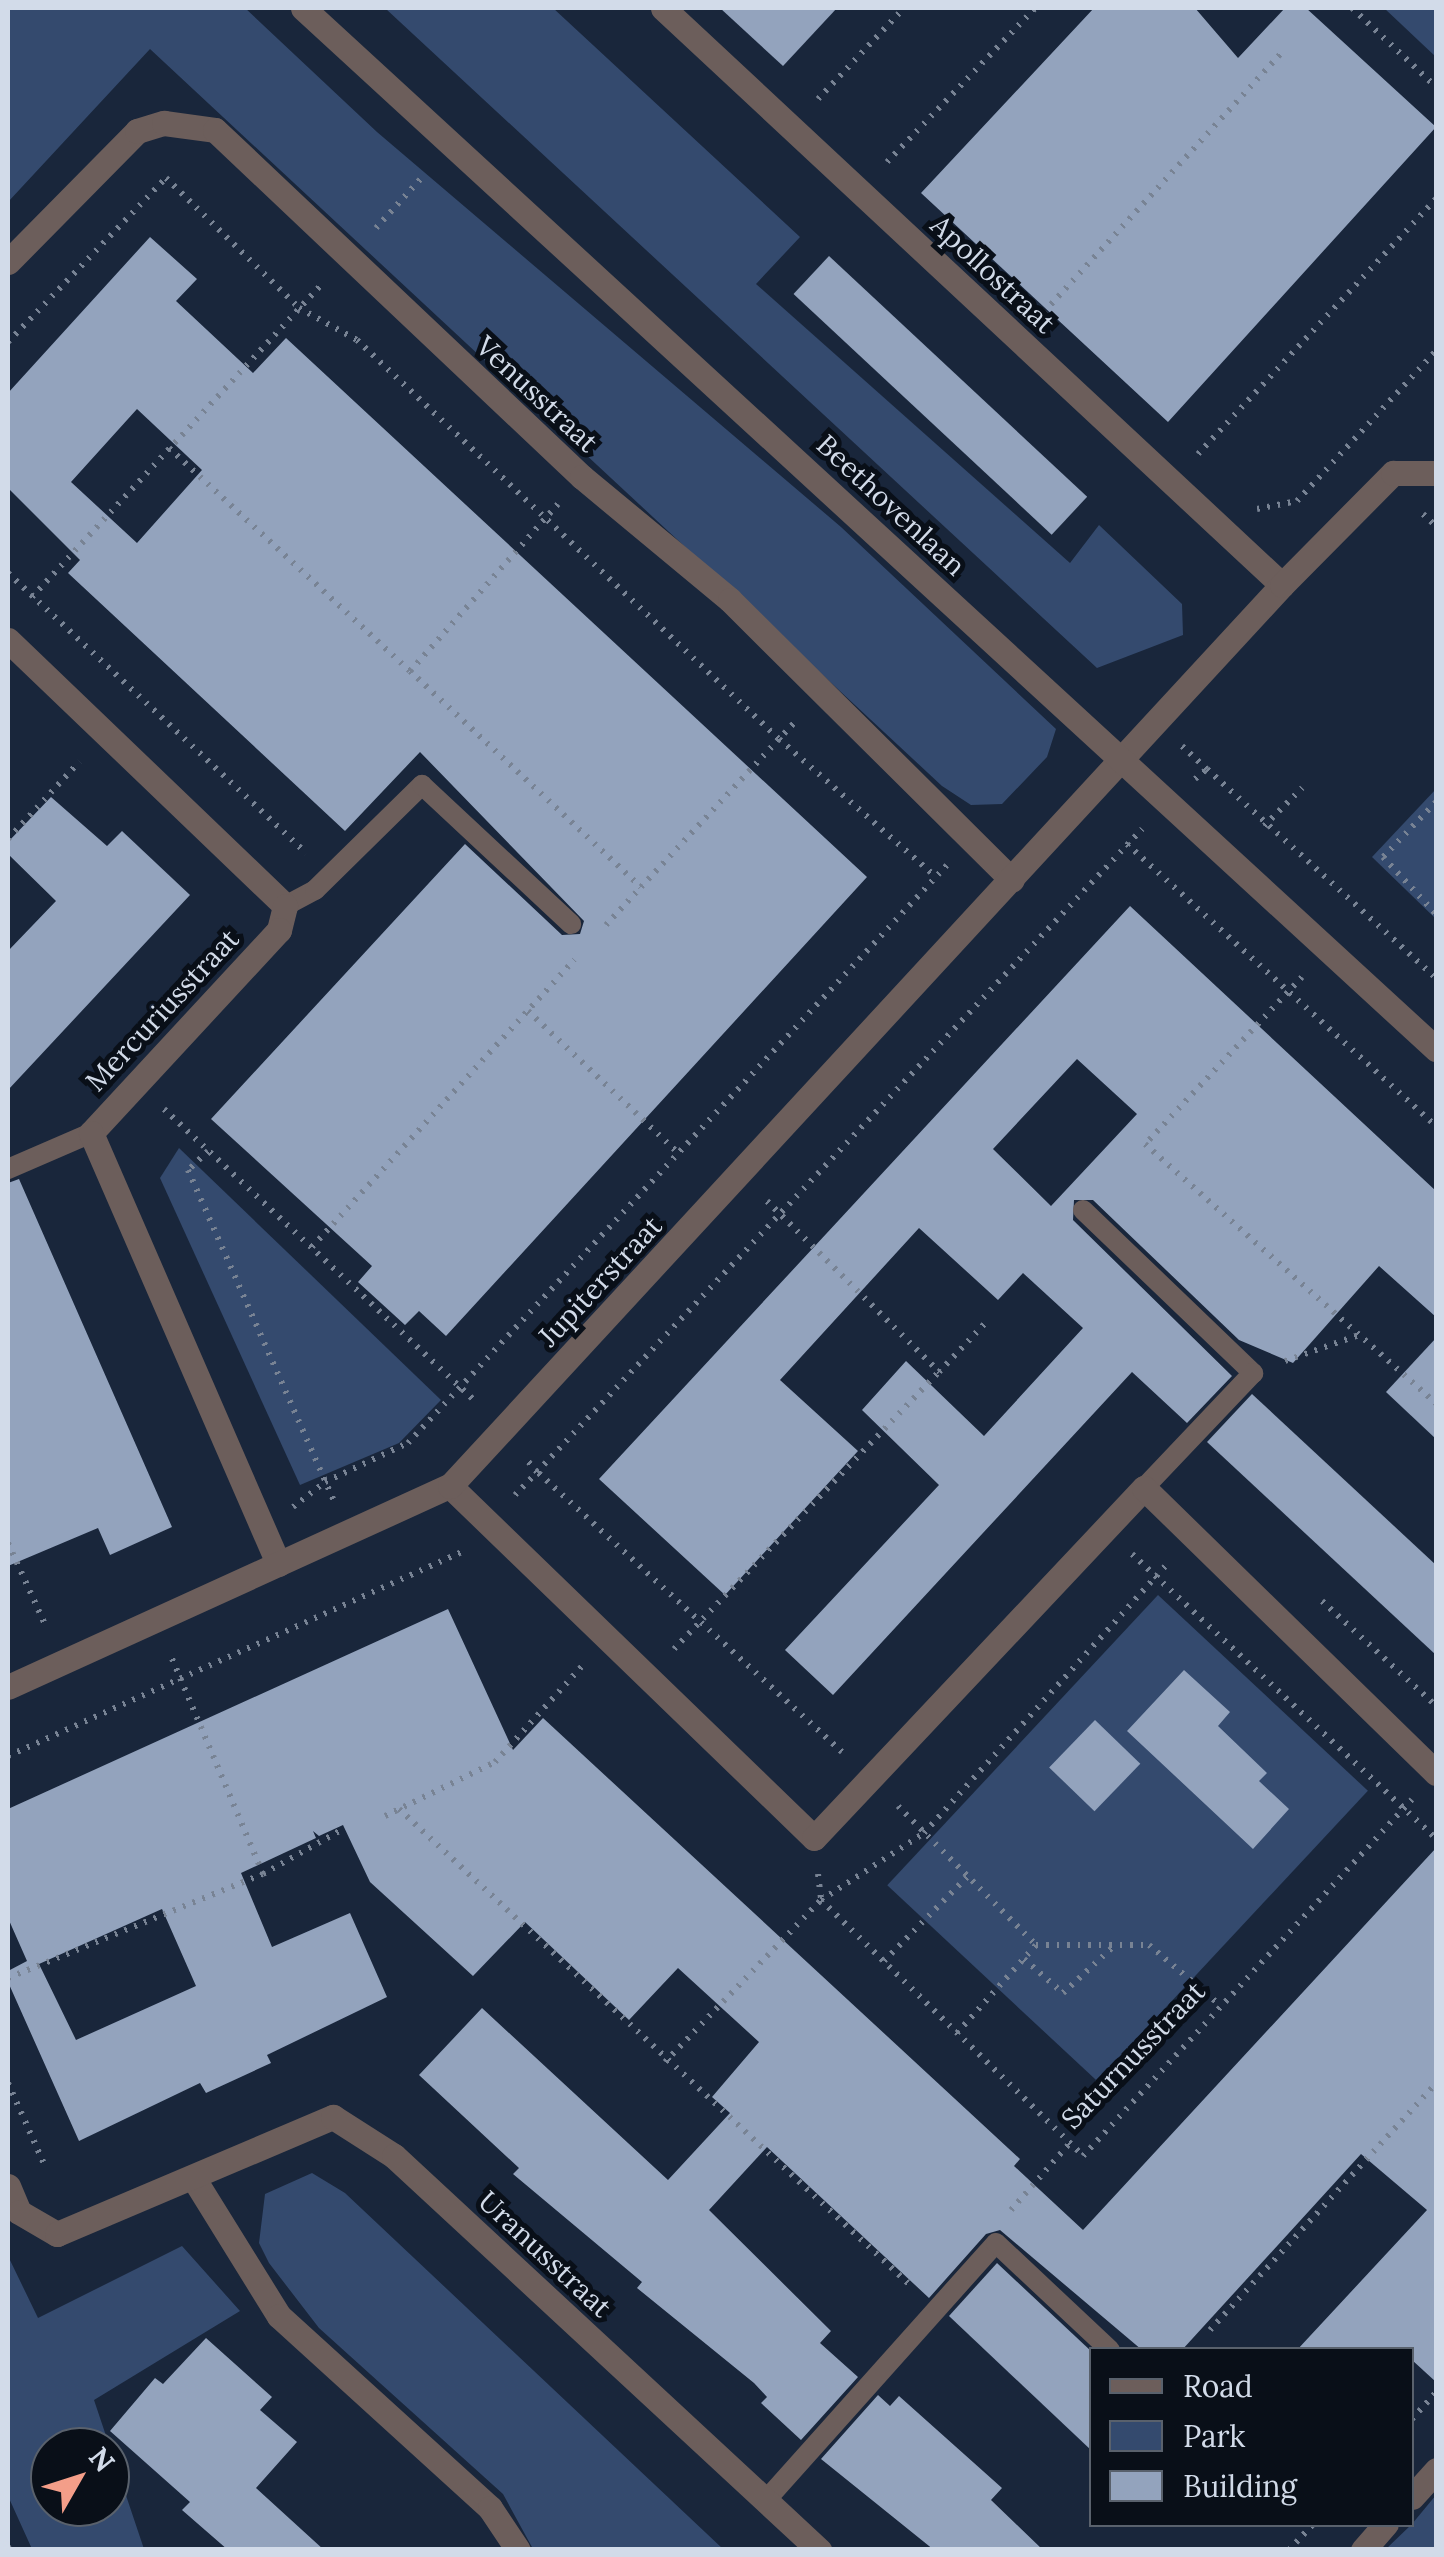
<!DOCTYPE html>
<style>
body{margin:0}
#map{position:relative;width:1444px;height:2557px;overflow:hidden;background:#19263b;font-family:Lora,serif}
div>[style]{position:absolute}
.green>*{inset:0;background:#344a6e;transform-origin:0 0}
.building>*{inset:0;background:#93a3bd;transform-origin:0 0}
.path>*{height:6px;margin-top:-3px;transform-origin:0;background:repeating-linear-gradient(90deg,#788394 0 2.5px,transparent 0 10.5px)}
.service>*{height:20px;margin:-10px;padding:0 10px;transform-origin:10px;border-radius:10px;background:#6c5e5b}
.minor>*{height:25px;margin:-12.5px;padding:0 12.5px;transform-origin:12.5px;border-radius:12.5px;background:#6c5e5b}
.tertiary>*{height:25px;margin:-12.5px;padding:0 12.5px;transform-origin:12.5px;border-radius:12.5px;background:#6c5e5b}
span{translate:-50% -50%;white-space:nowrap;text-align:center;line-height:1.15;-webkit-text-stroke:10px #090f18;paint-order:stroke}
.street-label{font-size:28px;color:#d2dbe9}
.frame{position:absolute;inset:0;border:10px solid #d2dbe9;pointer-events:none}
.legend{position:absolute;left:1089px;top:2347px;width:325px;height:180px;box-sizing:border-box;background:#090f18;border:2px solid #59616c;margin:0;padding:12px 18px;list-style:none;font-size:30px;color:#d2dbe9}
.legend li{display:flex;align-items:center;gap:20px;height:50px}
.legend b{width:50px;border:2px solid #59616c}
.north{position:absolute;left:30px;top:2427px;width:100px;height:100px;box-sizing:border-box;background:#090f18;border:2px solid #59616c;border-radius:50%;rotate:51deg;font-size:28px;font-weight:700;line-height:40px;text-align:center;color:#d2dbe9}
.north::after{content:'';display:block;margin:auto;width:35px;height:45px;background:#f49e89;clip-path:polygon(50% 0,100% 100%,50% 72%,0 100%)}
</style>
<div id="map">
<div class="green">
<i style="clip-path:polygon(8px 8px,245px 8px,377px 132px,841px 527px,1056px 729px,1047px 757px,1002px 804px,971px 805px,942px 786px,150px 49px,8px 202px)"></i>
<i style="clip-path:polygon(553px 8px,800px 237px,756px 284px,1070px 563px,1099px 525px,1182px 604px,1183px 635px,1097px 668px,386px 9px)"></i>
<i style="clip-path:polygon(1384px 8px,1436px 8px,1436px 57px)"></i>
<i style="clip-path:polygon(1436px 789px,1436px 919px,1372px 857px)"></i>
<i style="clip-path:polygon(179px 1148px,441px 1400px,399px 1443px,300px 1485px,160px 1178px)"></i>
<i style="left:1158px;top:1595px;width:287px;height:397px;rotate:43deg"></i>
<i style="clip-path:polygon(312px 2173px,345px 2193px,723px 2549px,533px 2549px,503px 2494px,319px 2328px,269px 2263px,259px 2243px,265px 2194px)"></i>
<i style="clip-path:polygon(evenodd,182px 2246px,240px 2311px,94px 2400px,144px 2549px,32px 2549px,8px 2496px,8px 2256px,38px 2318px,182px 2246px,50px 2447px,110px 2447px,110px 2507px,50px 2507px,50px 2447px)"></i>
<i style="clip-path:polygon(1436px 2495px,1436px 2549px,1386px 2549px,1412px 2524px)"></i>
</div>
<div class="building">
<i style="clip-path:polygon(720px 8px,837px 8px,783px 66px)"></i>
<i style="clip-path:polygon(1094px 8px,1195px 8px,1238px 58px,1285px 8px,1306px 8px,1436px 127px,1168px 422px,921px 193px)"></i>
<i style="clip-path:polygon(evenodd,150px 237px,197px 279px,176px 301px,253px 373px,286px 338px,867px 877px,446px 1336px,419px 1311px,405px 1325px,358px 1282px,372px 1266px,211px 1119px,465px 844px,562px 935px,580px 934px,584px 921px,420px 752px,345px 831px,68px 573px,80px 560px,8px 488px,8px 393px,150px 237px,137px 409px,202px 470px,137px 543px,71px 482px,137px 409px)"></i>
<i style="left:829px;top:256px;width:353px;height:52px;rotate:43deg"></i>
<i style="clip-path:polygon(51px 797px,107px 846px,122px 831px,190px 895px,8px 1090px,8px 951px,56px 901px,8px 854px,8px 842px)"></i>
<i style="clip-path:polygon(evenodd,1130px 906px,1436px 1191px,1436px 1317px,1379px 1266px,1293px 1363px,1239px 1340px,1093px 1200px,1074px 1200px,1073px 1220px,1232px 1376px,1187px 1423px,1132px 1372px,833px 1695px,785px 1650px,939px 1485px,862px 1410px,906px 1361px,984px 1436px,1083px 1328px,1023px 1273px,998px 1300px,919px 1228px,780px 1380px,858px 1451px,725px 1595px,599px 1479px,1130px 906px,1077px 1059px,1137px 1114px,1051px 1206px,993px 1149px,1077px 1059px)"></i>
<i style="clip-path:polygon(19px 1179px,172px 1527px,110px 1555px,98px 1528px,8px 1566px,8px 1183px)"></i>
<i style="clip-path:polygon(1436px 1338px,1436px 1439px,1386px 1392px)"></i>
<i style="clip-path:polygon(1252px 1394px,1436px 1565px,1436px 1655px,1207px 1442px)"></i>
<i style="clip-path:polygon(evenodd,448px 1609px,513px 1750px,543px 1718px,1020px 2159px,1014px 2166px,1083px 2230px,1436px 1848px,1436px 2382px,1412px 2360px,1412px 2350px,1297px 2350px,1427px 2210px,1361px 2154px,1182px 2350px,1142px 2350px,1000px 2230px,986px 2234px,929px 2298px,767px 2147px,709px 2210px,831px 2331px,820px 2343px,858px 2377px,801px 2440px,761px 2403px,767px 2397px,754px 2383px,637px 2288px,642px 2282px,513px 2174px,519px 2168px,419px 2075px,482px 2008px,668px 2180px,730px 2113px,712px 2097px,759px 2042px,678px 1968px,629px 2020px,525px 1922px,473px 1976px,370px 1882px,343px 1825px,319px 1836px,313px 1831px,316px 1838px,241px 1873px,272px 1947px,350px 1913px,387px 1997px,267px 2055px,271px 2063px,206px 2093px,200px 2083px,79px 2141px,8px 1982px,8px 1971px,27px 1961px,8px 1918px,8px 1809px,448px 1609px,162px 1909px,196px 1986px,76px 2040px,39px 1964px,162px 1909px)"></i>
<i style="clip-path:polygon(1184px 1670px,1230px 1712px,1218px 1726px,1267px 1773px,1259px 1781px,1289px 1809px,1253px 1849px,1127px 1731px)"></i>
<i style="left:1095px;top:1720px;width:63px;height:66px;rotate:44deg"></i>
<i style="clip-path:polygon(997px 2263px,1092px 2352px,1092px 2451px,949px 2316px)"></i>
<i style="clip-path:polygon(206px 2338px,272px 2397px,260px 2410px,297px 2442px,256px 2488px,324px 2550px,228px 2550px,182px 2510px,190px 2502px,110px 2431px,155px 2378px,163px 2384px)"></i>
<i style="clip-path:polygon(878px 2395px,890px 2406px,899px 2396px,1002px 2488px,991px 2500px,1043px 2550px,934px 2550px,821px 2459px)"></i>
</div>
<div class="path">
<i style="left:1352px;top:8px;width:115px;rotate:43.2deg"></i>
<i style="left:818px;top:99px;width:125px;rotate:-46.6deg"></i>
<i style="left:887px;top:162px;width:214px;rotate:-46.1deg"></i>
<i style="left:376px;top:228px;width:73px;rotate:-47.8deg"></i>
<i style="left:1044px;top:312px;width:354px;rotate:-47.5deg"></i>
<i style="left:8px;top:342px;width:228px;rotate:-46.1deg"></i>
<i style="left:166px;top:178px;width:186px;rotate:44.3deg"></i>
<i style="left:299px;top:308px;width:66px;rotate:28.9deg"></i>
<i style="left:357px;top:340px;width:581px;rotate:43.4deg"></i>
<i style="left:779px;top:739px;width:209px;rotate:41.3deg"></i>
<i style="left:169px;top:448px;width:328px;rotate:42.8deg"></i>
<i style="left:1198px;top:454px;width:349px;rotate:-47deg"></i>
<i style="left:558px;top:504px;width:223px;rotate:131.5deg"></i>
<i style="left:410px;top:671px;width:316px;rotate:43.1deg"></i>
<i style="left:641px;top:887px;width:227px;rotate:-47deg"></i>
<i style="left:1257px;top:509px;width:41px;rotate:-11.3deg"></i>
<i style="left:1297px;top:501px;width:205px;rotate:-47.2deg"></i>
<i style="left:1423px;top:514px;width:18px;rotate:43deg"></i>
<i style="left:8px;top:573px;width:409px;rotate:43.2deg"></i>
<i style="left:32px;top:597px;width:427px;rotate:-47.2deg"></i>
<i style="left:1182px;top:746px;width:34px;rotate:43deg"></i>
<i style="left:1195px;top:779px;width:16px;rotate:-40deg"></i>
<i style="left:1207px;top:769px;width:310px;rotate:42.4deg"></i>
<i style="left:1436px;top:802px;width:76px;rotate:133.9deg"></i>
<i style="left:1383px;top:857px;width:78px;rotate:47.1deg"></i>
<i style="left:1264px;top:826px;width:54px;rotate:-45deg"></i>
<i style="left:8px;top:839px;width:105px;rotate:-47.3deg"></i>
<i style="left:1127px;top:844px;width:418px;rotate:42.4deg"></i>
<i style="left:606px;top:925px;width:52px;rotate:-47.4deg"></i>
<i style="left:1302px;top:977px;width:229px;rotate:133.2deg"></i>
<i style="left:1145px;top:1144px;width:390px;rotate:41.7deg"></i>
<i style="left:528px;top:1011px;width:204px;rotate:43.4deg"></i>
<i style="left:164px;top:1109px;width:428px;rotate:43.2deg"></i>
<i style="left:208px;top:1151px;width:28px;rotate:136deg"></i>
<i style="left:188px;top:1170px;width:360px;rotate:66.2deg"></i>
<i style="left:767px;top:1201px;width:243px;rotate:44.8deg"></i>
<i style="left:939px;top:1372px;width:71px;rotate:-46.7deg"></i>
<i style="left:312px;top:1247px;width:389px;rotate:-47.6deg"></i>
<i style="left:1285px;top:1361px;width:78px;rotate:-19.4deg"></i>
<i style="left:515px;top:1495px;width:32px;rotate:-46deg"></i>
<i style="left:537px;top:1472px;width:16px;rotate:-130deg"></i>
<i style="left:293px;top:1507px;width:41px;rotate:-38deg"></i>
<i style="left:325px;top:1482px;width:92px;rotate:-25.2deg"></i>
<i style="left:408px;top:1443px;width:790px;rotate:-47deg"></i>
<i style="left:8px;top:1543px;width:94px;rotate:65.6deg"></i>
<i style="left:1132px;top:1554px;width:416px;rotate:43.1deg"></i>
<i style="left:1322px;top:1601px;width:155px;rotate:42.6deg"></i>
<i style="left:674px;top:1649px;width:383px;rotate:-46.3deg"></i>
<i style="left:842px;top:1752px;width:414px;rotate:-137.4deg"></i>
<i style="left:537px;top:1472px;width:883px;rotate:-46.74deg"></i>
<i style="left:8px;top:1756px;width:498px;rotate:-24.2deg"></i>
<i style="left:898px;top:1806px;width:196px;rotate:45.2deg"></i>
<i style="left:1036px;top:1945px;width:113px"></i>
<i style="left:1149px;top:1945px;width:94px;rotate:40.3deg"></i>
<i style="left:399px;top:1809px;width:698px;rotate:42.97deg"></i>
<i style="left:385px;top:1816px;width:123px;rotate:-26.1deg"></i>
<i style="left:495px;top:1762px;width:131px;rotate:-47.8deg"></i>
<i style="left:263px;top:1874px;width:92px;rotate:-29.4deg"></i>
<i style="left:818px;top:1874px;width:26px;rotate:83deg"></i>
<i style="left:821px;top:1900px;width:366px;rotate:44.3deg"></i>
<i style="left:1083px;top:2156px;width:485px;rotate:-47.3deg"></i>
<i style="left:1024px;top:1959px;width:52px;rotate:41.1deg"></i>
<i style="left:1063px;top:1993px;width:71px;rotate:-42.7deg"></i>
<i style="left:884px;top:1961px;width:120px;rotate:-45.3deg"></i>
<i style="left:8px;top:1978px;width:275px;rotate:-22.2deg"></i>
<i style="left:263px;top:1874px;width:239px;rotate:-112.9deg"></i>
<i style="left:957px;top:2033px;width:118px;rotate:-48.1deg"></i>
<i style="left:665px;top:2062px;width:225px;rotate:-46.1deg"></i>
<i style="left:821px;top:1900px;width:123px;rotate:-33deg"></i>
<i style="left:924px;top:1833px;width:361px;rotate:-47.9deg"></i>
<i style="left:8px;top:2083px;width:89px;rotate:66deg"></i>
<i style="left:1011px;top:2210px;width:88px;rotate:-48.7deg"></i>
<i style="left:1210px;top:2330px;width:335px;rotate:-47.5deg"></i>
<i style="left:1412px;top:2419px;width:36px;rotate:-48deg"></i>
<i style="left:8px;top:2546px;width:4px;rotate:76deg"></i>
<i style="left:1289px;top:2550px;width:35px;rotate:-47deg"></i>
</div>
<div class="service">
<i style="left:285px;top:906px;width:34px;rotate:-28deg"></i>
<i style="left:315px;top:890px;width:150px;rotate:-44.5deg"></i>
<i style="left:422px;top:785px;width:204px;rotate:43deg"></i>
<i style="left:8px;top:1169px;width:90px;rotate:-23.4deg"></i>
<i style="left:1083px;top:1210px;width:236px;rotate:43.8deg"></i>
<i style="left:1253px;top:1373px;width:158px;rotate:133.5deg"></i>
<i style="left:767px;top:2499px;width:343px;rotate:-48.2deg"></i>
<i style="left:996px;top:2243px;width:156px;rotate:43.2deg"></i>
</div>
<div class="minor">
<i style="left:663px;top:8px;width:846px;rotate:42.99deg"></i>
<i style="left:8px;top:262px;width:184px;rotate:-45.4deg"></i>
<i style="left:137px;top:131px;width:28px;rotate:-17deg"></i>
<i style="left:164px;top:123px;width:51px;rotate:7.8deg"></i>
<i style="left:215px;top:130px;width:505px;rotate:43.4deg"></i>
<i style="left:582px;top:477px;width:192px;rotate:39.7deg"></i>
<i style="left:730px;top:600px;width:397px;rotate:44.8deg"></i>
<i style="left:8px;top:640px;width:384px;rotate:43.8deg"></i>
<i style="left:285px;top:906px;width:25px;rotate:104deg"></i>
<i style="left:279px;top:930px;width:277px;rotate:132.8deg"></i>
<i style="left:91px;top:1133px;width:470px;rotate:66.5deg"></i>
<i style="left:450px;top:1486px;width:506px;rotate:44.04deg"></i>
<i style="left:814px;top:1838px;width:481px;rotate:-46.7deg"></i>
<i style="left:1144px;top:1488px;width:408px;rotate:44.3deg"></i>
<i style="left:8px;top:1687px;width:486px;rotate:-24.5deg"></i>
<i style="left:450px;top:1486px;width:1226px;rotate:-47.28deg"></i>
<i style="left:1282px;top:585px;width:158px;rotate:-45.3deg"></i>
<i style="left:1393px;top:473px;width:43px"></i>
<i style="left:194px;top:2179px;width:161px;rotate:58.2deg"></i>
<i style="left:279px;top:2316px;width:285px;rotate:42.3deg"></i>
<i style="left:490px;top:2508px;width:50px;rotate:56.3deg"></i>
<i style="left:8px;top:2186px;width:28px;rotate:67deg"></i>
<i style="left:19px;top:2212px;width:44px;rotate:30.1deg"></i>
<i style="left:57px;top:2234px;width:300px;rotate:-23deg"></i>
<i style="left:333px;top:2117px;width:72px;rotate:32.6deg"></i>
<i style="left:394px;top:2156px;width:580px;rotate:42.83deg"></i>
<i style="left:1412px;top:2497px;width:36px;rotate:-48deg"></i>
<i style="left:1363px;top:2550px;width:35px;rotate:-49deg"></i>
</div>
<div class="tertiary">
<i style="left:303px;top:8px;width:1539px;rotate:42.58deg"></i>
</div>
<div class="street-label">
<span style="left:993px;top:274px;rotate:43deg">Apollostraat</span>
<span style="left:537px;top:394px;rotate:43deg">Venusstraat</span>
<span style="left:891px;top:505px;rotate:43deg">Beethovenlaan</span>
<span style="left:162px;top:1010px;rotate:-47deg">Mercuriusstraat</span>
<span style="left:600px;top:1281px;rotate:-47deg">Jupiterstraat</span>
<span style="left:1133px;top:2055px;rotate:-46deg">Saturnusstraat</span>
<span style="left:545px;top:2254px;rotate:43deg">Uranusstraat</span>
</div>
<div class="frame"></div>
<ul class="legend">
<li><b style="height:12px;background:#6c5e5b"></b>Road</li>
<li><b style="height:28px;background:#344a6e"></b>Park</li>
<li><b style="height:28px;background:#93a3bd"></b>Building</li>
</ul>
<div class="north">N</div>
</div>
